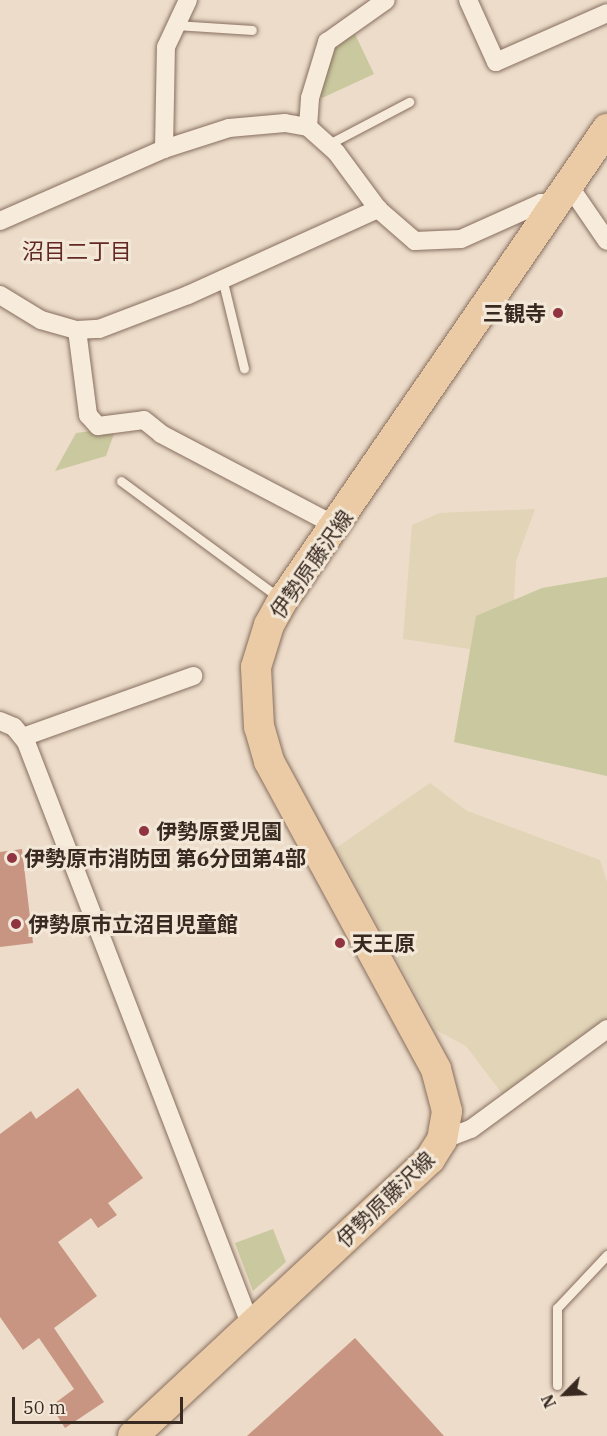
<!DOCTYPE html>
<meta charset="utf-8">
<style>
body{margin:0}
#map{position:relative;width:607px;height:1436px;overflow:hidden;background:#ecdcc9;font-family:"IBM Plex Serif","Noto Sans JP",serif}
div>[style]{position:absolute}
.farmland>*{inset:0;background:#e1d4b7}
.green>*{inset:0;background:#c9c89e}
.building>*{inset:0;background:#c79582}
.roads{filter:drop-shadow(0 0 2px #876e5f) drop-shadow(0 0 2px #876e5f)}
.service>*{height:9px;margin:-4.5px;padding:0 4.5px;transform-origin:4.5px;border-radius:4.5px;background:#f7ebdc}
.minor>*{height:18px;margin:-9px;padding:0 9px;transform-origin:9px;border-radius:9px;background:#f7ebdc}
.primary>*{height:30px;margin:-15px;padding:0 15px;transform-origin:15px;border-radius:15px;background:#ebcba5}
.dots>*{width:16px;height:16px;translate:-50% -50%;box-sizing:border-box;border:3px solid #f3e8d8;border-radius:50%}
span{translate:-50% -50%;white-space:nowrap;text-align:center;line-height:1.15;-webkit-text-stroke:6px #f3e8d8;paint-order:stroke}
.poi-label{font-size:21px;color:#382921;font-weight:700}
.right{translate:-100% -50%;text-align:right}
.left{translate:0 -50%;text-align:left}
.street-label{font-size:21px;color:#382921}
.neighbourhood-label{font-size:22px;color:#622824}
.north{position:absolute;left:535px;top:1364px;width:60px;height:60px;-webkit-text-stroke:4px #f3e8d8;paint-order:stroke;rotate:246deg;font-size:16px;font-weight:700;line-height:24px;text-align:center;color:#382921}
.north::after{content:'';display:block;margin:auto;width:21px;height:27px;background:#382921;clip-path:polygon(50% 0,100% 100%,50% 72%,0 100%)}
.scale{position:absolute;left:12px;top:1397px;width:171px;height:27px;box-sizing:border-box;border:3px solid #382921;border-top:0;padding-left:8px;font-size:18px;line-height:21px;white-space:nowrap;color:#382921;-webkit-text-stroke:4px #f3e8d8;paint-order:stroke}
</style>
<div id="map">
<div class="farmland">
<i style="clip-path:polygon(535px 509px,516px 561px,512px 643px,503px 654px,403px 639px,412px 525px,440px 513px)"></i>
<i style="clip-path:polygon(430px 783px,467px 811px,600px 860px,607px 882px,607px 1024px,504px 1096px,466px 1046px,436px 1030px,336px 848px)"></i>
</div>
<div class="green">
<i style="clip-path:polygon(353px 30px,374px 74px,322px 98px,316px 92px,331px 41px)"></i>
<i style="clip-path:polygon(116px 428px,106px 456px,55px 471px,76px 433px)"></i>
<i style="clip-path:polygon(607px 577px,607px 776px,454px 742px,476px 616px,542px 588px)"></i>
<i style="clip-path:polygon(273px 1229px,286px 1262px,253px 1291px,235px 1243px)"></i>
</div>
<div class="building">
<i style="clip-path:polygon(22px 849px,33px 943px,0 947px,0 852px)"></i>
<i style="clip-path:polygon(78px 1088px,143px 1178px,108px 1203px,117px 1215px,98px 1228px,91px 1218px,58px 1242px,97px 1296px,54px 1328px,104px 1402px,65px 1428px,51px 1406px,74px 1389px,39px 1338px,23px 1350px,0 1317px,0 1134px,31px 1111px,36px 1119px)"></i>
<i style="clip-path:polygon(355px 1338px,444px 1436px,247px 1436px)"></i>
</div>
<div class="roads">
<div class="service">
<i style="left:176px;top:25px;width:76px;rotate:3.8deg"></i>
<i style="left:327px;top:145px;width:93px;rotate:-27.7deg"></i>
<i style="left:222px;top:278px;width:93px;rotate:76.3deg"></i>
<i style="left:121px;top:481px;width:199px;rotate:36.4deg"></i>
<i style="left:557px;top:1385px;width:77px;rotate:-90deg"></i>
<i style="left:557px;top:1308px;width:73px;rotate:-46.7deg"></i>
</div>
<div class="minor">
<i style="left:468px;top:0;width:68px;rotate:65.7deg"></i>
<i style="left:496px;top:62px;width:121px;rotate:-23.8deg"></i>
<i style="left:308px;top:127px;width:38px;rotate:42deg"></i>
<i style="left:336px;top:152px;width:71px;rotate:53.6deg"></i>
<i style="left:378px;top:209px;width:49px;rotate:40.9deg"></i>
<i style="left:415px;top:241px;width:46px;rotate:-2.5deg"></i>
<i style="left:461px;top:239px;width:88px;rotate:-24.2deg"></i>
<i style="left:541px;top:203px;width:14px;rotate:21deg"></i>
<i style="left:164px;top:149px;width:102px;rotate:-88.9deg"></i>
<i style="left:166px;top:47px;width:52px;rotate:-64.9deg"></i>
<i style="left:570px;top:187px;width:65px;rotate:55.6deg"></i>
<i style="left:0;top:221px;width:179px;rotate:-23.7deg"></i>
<i style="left:164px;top:149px;width:68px;rotate:-17.9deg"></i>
<i style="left:229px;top:128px;width:56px;rotate:-5.1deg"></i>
<i style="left:285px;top:123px;width:23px;rotate:10deg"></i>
<i style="left:308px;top:127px;width:29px;rotate:-86deg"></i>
<i style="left:310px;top:98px;width:59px;rotate:-73.1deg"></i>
<i style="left:327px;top:42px;width:72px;rotate:-35.4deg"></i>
<i style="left:0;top:295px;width:48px;rotate:31.4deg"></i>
<i style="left:41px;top:320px;width:37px;rotate:16deg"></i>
<i style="left:77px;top:330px;width:22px;rotate:-3deg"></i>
<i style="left:99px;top:329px;width:95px;rotate:-20.9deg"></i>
<i style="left:188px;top:295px;width:209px;rotate:-24.4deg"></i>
<i style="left:77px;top:330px;width:86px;rotate:82.6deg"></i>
<i style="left:88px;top:415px;width:15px;rotate:48deg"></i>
<i style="left:98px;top:426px;width:46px;rotate:-7.4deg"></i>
<i style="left:144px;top:420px;width:22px;rotate:39deg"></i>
<i style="left:161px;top:434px;width:198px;rotate:27.7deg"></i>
<i style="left:0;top:721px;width:15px;rotate:23deg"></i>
<i style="left:14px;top:727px;width:19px;rotate:51deg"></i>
<i style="left:26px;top:742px;width:626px;rotate:68.93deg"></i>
<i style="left:23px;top:737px;width:181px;rotate:-19.7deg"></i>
<i style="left:442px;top:1140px;width:31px;rotate:-21deg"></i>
<i style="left:471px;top:1129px;width:169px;rotate:-36.3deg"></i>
</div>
<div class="primary">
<i style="left:133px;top:1436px;width:406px;rotate:-43deg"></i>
<i style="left:430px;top:1159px;width:22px;rotate:-58deg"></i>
<i style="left:442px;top:1140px;width:29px;rotate:-80deg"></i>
<i style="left:447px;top:1111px;width:43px;rotate:-104.7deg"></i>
<i style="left:436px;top:1069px;width:350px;rotate:-118.5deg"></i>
<i style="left:269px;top:761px;width:35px;rotate:-106deg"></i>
<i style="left:259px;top:727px;width:60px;rotate:-92.9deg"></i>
<i style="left:256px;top:667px;width:44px;rotate:-72.8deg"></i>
<i style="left:269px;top:625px;width:29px;rotate:-61deg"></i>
<i style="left:283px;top:600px;width:572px;rotate:-55.48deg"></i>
</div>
</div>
<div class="dots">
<i style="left:558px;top:313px;background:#913442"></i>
<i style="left:144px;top:831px;background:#913442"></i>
<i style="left:12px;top:858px;background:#913442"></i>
<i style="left:16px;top:924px;background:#913442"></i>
<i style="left:340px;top:943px;background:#913442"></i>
</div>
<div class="poi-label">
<span class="right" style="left:546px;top:313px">三観寺</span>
<span class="left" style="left:156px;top:831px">伊勢原愛児園</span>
<span class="left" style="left:24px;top:858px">伊勢原市消防団 第6分団第4部</span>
<span class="left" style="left:28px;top:924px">伊勢原市立沼目児童館</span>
<span class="left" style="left:352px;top:943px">天王原</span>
</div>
<div class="street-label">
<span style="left:311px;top:564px;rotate:-55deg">伊勢原藤沢線</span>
<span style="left:385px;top:1199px;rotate:-44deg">伊勢原藤沢線</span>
</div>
<div class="neighbourhood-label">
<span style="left:77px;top:251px">沼目二丁目</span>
</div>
<div class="north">N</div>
<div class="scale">50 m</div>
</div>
